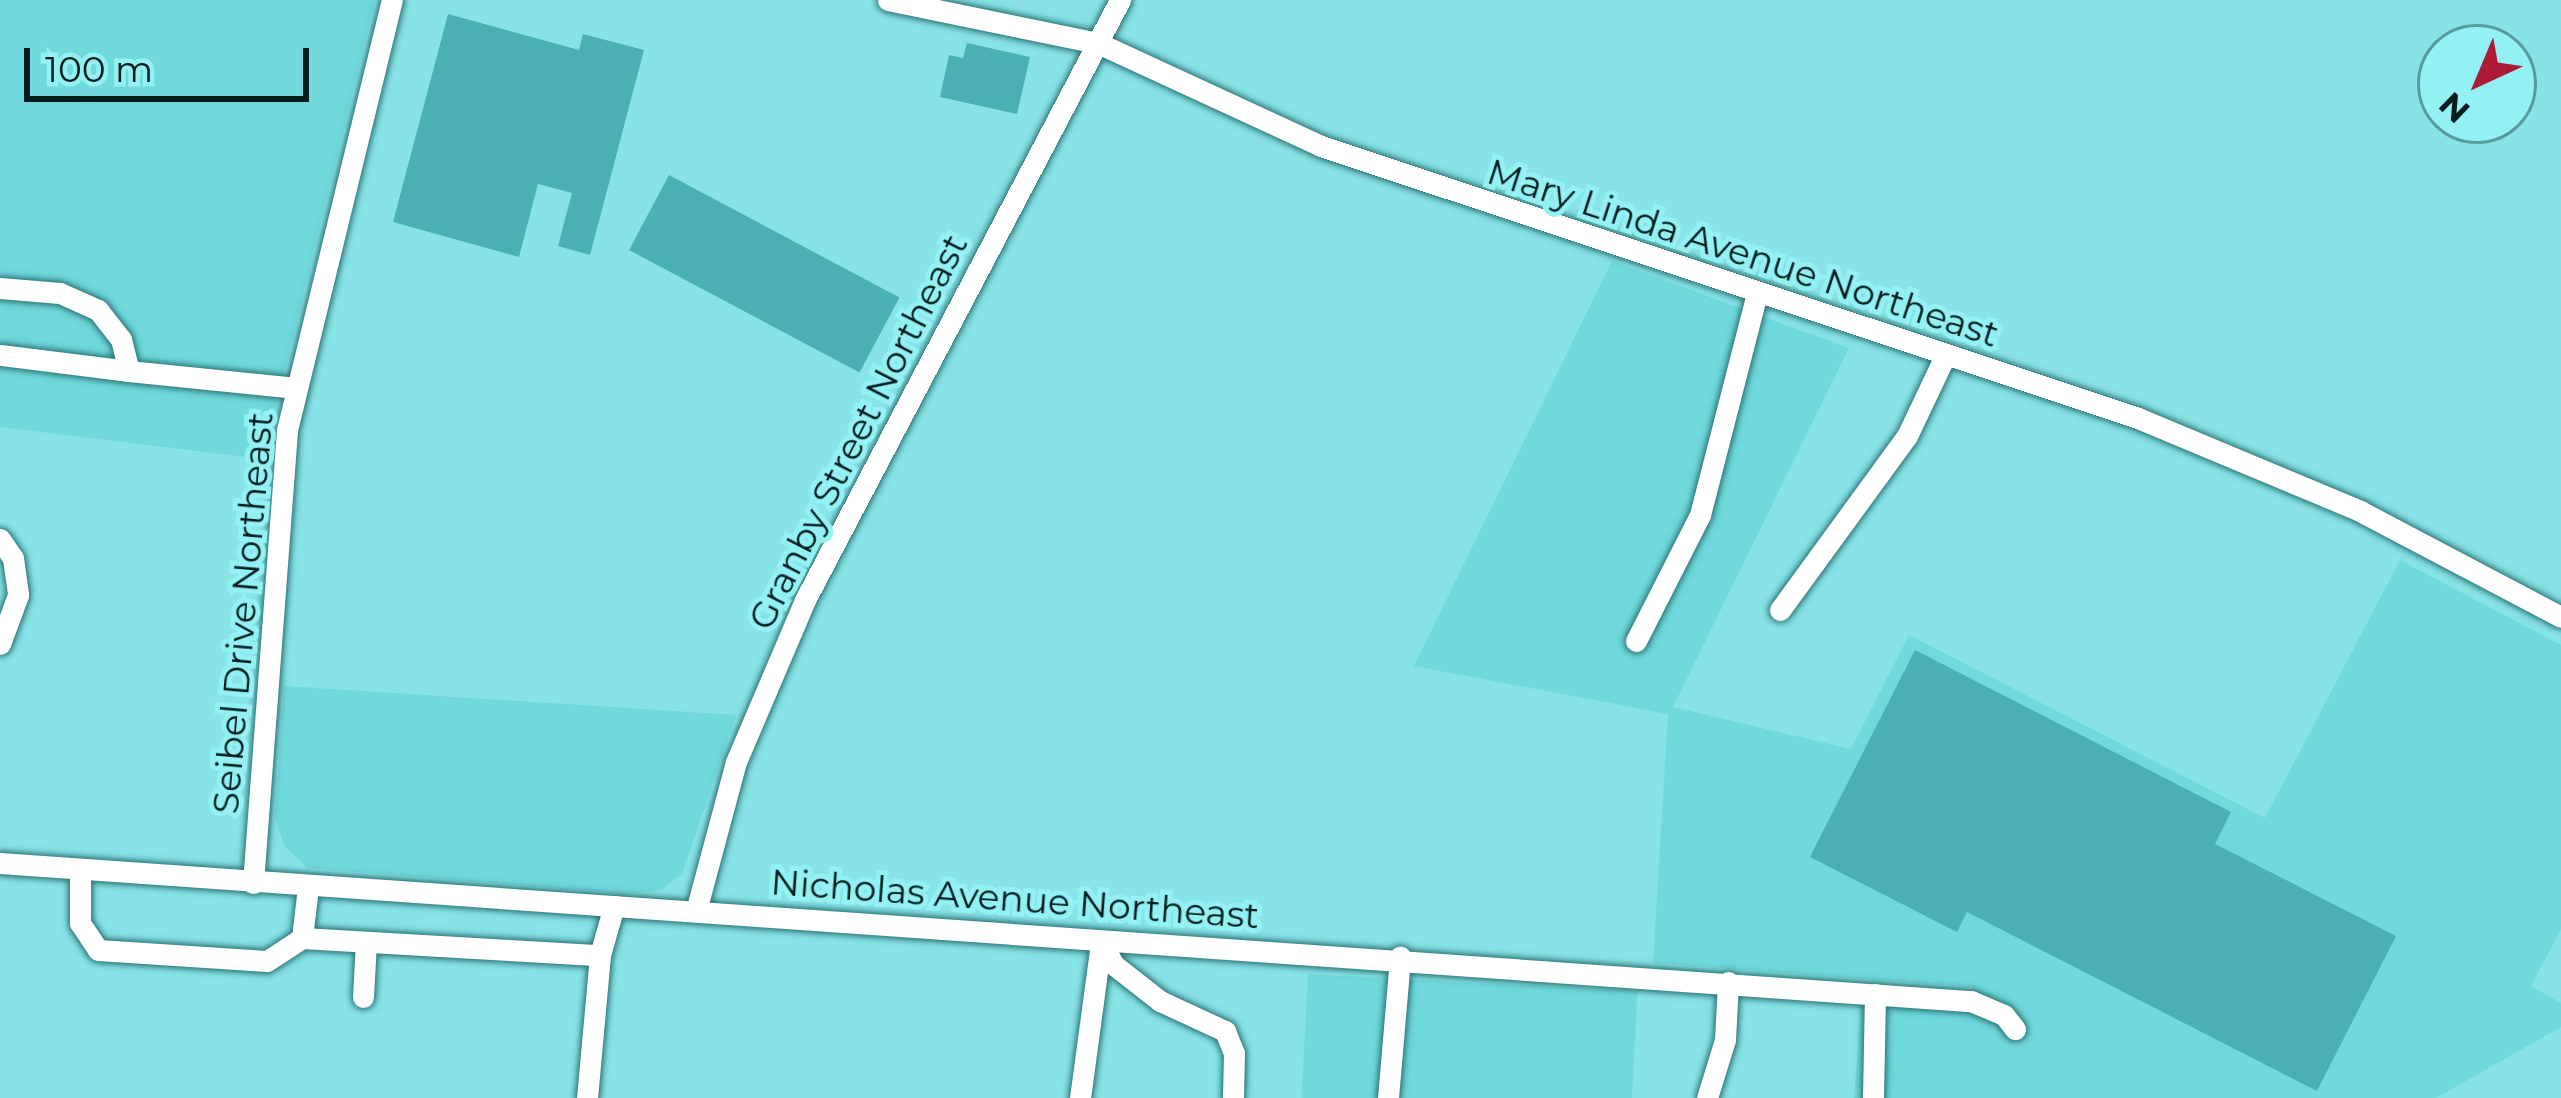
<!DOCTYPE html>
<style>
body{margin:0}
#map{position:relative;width:2561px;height:1098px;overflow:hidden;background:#87e3e6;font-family:Montserrat,sans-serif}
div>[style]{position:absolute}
.built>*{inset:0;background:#6fd9dc;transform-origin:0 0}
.building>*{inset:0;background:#4bb0b3;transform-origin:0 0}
.roads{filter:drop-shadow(0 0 3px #2b7375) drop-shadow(0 0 3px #2b7375)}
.minor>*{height:21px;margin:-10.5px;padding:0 10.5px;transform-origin:10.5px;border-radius:10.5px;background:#fff}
span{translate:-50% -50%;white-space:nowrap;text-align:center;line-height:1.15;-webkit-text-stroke:10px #94f1f3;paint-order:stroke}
.street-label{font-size:36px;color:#001c1d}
.north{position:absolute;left:2417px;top:24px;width:120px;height:120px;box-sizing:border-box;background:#94f1f3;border:3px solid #599c9d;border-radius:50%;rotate:224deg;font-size:33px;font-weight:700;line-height:48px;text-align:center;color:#001c1d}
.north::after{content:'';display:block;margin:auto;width:42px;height:54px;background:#ae1a36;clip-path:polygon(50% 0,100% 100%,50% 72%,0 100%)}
.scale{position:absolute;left:24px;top:48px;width:285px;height:54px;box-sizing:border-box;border:6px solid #001c1d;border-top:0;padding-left:15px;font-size:36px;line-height:42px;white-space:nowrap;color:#001c1d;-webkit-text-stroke:9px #94f1f3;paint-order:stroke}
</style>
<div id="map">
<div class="built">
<i style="clip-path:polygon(0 0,375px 0,263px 459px,0 427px)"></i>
<i style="clip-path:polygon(1612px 261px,1849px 348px,1673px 707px,1851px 749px,1909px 635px,2265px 818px,2400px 560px,2561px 645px,2561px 929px,2531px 986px,2561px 1003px,2561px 1027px,2436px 1098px,1854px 1098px,1861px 1004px,1970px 1014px,1972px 987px,1653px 963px,1668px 714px,1414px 666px)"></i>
<i style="clip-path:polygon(284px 686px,736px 715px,682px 874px,661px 890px,628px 894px,308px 868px,285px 847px,275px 818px)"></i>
<i style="left:1308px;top:974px;width:330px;height:124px;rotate:3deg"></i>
</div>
<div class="building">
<i style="clip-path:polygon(448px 14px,579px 50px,583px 34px,644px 50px,590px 255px,558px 246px,572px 193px,538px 184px,519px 257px,393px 222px)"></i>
<i style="clip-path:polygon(967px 43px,1030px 57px,1017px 114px,940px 97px,949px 55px,963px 58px)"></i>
<i style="left:669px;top:175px;width:261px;height:85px;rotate:28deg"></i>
<i style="clip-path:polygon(1915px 650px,2231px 812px,2215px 844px,2396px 936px,2317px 1091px,1967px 912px,1957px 932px,1810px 857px)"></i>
</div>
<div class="roads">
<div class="minor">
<i style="left:888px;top:0;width:214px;rotate:11.6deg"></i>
<i style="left:1098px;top:43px;width:246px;rotate:24.8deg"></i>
<i style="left:1321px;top:146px;width:861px;rotate:18.41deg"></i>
<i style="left:2138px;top:418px;width:241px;rotate:22.7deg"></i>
<i style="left:2360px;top:511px;width:227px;rotate:27.8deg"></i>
<i style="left:0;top:288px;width:60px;rotate:4.8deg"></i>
<i style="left:60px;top:293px;width:42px;rotate:24.1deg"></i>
<i style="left:98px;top:310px;width:37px;rotate:52deg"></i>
<i style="left:121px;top:339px;width:33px;rotate:76deg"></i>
<i style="left:129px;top:371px;width:130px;rotate:-172.9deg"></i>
<i style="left:129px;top:371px;width:168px;rotate:5.8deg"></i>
<i style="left:0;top:539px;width:23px;rotate:56deg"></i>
<i style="left:13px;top:558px;width:37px;rotate:82deg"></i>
<i style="left:18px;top:595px;width:52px;rotate:110.2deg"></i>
<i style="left:1780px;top:610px;width:215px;rotate:-53.9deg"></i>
<i style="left:1907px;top:436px;width:89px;rotate:-64.6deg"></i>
<i style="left:1636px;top:641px;width:141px;rotate:-63.1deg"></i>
<i style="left:1700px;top:515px;width:229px;rotate:-75.6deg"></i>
<i style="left:0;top:863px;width:1976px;rotate:4.01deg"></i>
<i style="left:1971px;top:1001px;width:36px;rotate:23deg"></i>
<i style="left:2004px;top:1015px;width:18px;rotate:52deg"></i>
<i style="left:80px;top:869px;width:54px;rotate:90deg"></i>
<i style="left:80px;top:923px;width:32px;rotate:56deg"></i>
<i style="left:98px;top:950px;width:169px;rotate:3.7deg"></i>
<i style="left:267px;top:961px;width:42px;rotate:-33.3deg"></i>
<i style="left:253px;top:883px;width:454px;rotate:-85.7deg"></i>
<i style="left:287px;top:430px;width:443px;rotate:-76.3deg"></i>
<i style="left:308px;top:887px;width:51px;rotate:96.7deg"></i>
<i style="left:302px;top:938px;width:298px;rotate:3.3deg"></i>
<i style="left:600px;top:955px;width:51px;rotate:-74.1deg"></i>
<i style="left:696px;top:911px;width:154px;rotate:-75deg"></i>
<i style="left:736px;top:762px;width:176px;rotate:-66.9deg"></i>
<i style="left:805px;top:600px;width:678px;rotate:-62.3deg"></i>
<i style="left:1101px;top:941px;width:27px;rotate:62deg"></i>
<i style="left:1114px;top:965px;width:58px;rotate:38deg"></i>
<i style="left:1160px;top:1001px;width:72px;rotate:24.8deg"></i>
<i style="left:1225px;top:1031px;width:24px;rotate:68deg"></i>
<i style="left:1234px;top:1053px;width:45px;rotate:91.3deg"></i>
<i style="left:363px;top:997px;width:55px;rotate:-86.9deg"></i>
<i style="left:587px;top:1098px;width:144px;rotate:-84.8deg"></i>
<i style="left:1080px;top:1098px;width:157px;rotate:-82.3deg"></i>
<i style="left:1388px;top:1098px;width:142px;rotate:-85.1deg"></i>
<i style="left:1707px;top:1098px;width:61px;rotate:-72.8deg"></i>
<i style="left:1725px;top:1040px;width:58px;rotate:-87deg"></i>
<i style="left:1873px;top:1098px;width:104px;rotate:-88.9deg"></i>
</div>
</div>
<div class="street-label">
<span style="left:1743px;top:253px;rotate:18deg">Mary Linda Avenue Northeast</span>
<span style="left:858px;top:432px;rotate:-63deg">Granby Street Northeast</span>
<span style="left:243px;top:613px;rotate:-85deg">Seibel Drive Northeast</span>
<span style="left:1015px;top:899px;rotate:4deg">Nicholas Avenue Northeast</span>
</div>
<div class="north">N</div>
<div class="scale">100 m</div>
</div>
